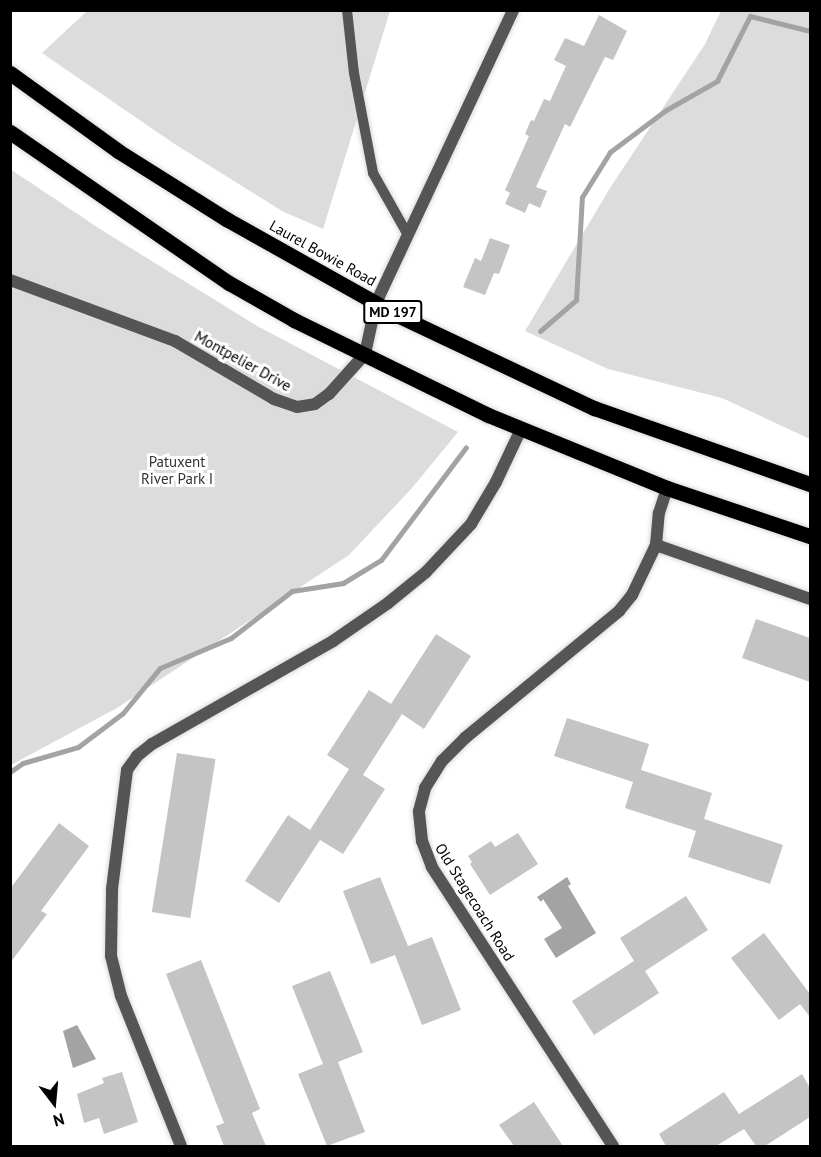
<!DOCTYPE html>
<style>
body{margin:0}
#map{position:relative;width:821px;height:1157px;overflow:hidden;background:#fff;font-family:"PT Sans",sans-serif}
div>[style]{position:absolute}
.green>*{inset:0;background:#dcdcdc}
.water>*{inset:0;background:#a3a3a3}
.stream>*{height:5px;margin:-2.5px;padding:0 2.5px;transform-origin:2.5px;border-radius:2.5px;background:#a3a3a3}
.building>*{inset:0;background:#c4c4c4;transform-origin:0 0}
.roads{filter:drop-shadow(0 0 2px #dbdbdb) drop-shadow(0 0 2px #dbdbdb)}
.service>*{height:10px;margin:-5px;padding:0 5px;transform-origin:5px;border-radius:5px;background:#555}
.minor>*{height:12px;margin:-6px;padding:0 6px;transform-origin:6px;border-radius:6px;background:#555}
.tertiary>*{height:12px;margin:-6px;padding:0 6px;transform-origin:6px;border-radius:6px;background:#555}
.primary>*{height:15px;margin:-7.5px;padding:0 7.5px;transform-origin:7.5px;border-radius:7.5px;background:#000}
span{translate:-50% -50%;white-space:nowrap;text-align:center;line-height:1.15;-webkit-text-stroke:6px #fff;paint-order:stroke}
.shield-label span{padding:2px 4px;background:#fff;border:2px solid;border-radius:4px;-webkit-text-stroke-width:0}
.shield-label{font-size:14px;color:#000;font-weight:700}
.street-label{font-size:15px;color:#000}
.park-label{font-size:15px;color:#333}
.frame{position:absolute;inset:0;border:12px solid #000;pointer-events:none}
.north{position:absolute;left:24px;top:1073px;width:60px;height:60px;-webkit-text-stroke:4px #fff;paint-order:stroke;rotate:164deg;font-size:16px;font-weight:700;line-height:24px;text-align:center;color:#000}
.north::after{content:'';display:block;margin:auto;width:21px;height:27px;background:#000;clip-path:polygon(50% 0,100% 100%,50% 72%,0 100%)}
</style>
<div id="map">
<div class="green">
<i style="clip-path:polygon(87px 11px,390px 11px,323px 229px,282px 211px,173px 143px,42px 53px)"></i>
<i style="clip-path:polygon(721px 11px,810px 11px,810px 439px,722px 398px,608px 369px,525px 331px,610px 188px,705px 44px)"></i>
<i style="clip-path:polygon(10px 169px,103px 231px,259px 327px,458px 432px,412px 488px,349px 555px,117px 708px,11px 765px)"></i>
</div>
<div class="water">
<i style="clip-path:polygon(567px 877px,571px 884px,568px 886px,596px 933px,556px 958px,544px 939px,562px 928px,543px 899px,541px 902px,537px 897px)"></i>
<i style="clip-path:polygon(77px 1025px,96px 1059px,73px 1068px,63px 1031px)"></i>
</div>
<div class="stream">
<i style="left:540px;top:331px;width:48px;rotate:-40.7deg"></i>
<i style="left:576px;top:300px;width:103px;rotate:-86.7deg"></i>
<i style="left:582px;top:197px;width:53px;rotate:-58.1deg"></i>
<i style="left:610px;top:152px;width:70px;rotate:-36.9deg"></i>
<i style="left:666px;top:110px;width:59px;rotate:-29.6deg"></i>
<i style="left:717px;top:81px;width:73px;rotate:-63.1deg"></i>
<i style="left:750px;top:16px;width:62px;rotate:14deg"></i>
<i style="left:10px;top:772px;width:16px;rotate:-35deg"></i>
<i style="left:23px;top:763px;width:57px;rotate:-16.2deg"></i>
<i style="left:78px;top:747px;width:56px;rotate:-37.1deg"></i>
<i style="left:123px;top:713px;width:58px;rotate:-50.6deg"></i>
<i style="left:160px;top:668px;width:77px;rotate:-22.9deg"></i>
<i style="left:231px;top:638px;width:77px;rotate:-37.6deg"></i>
<i style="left:292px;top:591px;width:52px;rotate:-8.9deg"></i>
<i style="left:343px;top:583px;width:44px;rotate:-31.2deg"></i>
<i style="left:381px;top:560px;width:141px;rotate:-53deg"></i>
</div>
<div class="building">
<i style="clip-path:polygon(599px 15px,627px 31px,613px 60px,605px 57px,570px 127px,565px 124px,536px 187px,547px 191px,540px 208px,529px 203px,525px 213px,505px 204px,510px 193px,505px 190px,529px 136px,525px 134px,531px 120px,534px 121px,544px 99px,550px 101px,566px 66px,554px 60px,565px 38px,584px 46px)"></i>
<i style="clip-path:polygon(490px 238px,510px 245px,499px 274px,494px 273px,485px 295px,463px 287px,475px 258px,481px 261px)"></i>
<i style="clip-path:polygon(756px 619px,810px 638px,810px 682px,742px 658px)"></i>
<i style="clip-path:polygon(436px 634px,471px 656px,424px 729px,402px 714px,363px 775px,385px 789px,343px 854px,320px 840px,279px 903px,245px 881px,288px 815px,310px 830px,349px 769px,327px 755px,369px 690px,391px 704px)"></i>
<i style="clip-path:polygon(567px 718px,649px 744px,641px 770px,712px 793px,704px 819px,783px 845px,770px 884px,688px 857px,696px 831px,625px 808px,633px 782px,554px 756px)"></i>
<i style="left:177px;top:753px;width:39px;height:161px;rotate:9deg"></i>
<i style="clip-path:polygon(59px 823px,89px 846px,41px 911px,47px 914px,10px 963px,10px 889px)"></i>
<i style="clip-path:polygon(518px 833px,538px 864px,490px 895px,470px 864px,472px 862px,468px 856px,491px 841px,495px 847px)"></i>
<i style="clip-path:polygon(380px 877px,408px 946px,432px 937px,461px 1010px,422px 1025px,395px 955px,371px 964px,343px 891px)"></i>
<i style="clip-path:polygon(686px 896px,708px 930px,645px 971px,659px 993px,594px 1035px,572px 1001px,634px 961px,620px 938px)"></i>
<i style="clip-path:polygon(764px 933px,810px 994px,810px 1017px,800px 1004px,779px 1020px,731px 958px)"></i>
<i style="clip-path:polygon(201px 960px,260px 1109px,252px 1113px,266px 1146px,224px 1146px,216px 1126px,224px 1123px,166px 974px)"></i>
<i style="clip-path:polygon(330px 971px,363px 1052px,338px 1062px,365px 1132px,327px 1146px,298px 1074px,323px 1064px,292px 986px)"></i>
<i style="clip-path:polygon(122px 1072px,138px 1122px,104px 1134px,99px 1118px,84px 1123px,77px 1094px,104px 1083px,102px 1078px)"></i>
<i style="clip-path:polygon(802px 1074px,810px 1088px,810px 1117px,765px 1146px,756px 1146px,744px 1129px,716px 1146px,666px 1146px,659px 1134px,724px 1092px,739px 1114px)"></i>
<i style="clip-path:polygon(534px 1102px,563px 1146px,514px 1146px,499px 1125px)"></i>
</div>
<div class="roads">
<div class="service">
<i style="left:347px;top:10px;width:63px;rotate:83.7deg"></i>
<i style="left:354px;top:73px;width:102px;rotate:79.2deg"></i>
<i style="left:373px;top:173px;width:71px;rotate:60.6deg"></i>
</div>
<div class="minor">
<i style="left:365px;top:354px;width:52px;rotate:-77.8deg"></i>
<i style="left:376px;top:303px;width:323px;rotate:-64.9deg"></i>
<i style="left:656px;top:545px;width:163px;rotate:19.3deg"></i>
<i style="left:181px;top:1146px;width:162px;rotate:-111.8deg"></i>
<i style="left:121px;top:996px;width:41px;rotate:-104deg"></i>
<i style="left:111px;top:956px;width:67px;rotate:-89.1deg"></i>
<i style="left:112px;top:889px;width:120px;rotate:-82.8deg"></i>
<i style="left:127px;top:770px;width:17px;rotate:-54deg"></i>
<i style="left:137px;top:756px;width:19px;rotate:-39deg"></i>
<i style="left:152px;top:744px;width:208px;rotate:-29.6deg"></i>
<i style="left:333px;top:641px;width:67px;rotate:-34.6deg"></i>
<i style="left:388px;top:603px;width:49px;rotate:-39.2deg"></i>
<i style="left:426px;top:572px;width:66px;rotate:-46.8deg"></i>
<i style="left:471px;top:524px;width:49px;rotate:-59.2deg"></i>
<i style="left:496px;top:482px;width:59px;rotate:-64.7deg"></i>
<i style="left:613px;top:1146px;width:333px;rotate:-123deg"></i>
<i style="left:432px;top:867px;width:28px;rotate:-111deg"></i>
<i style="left:422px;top:841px;width:30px;rotate:-96deg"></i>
<i style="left:419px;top:811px;width:24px;rotate:-75deg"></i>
<i style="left:425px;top:788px;width:32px;rotate:-58deg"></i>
<i style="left:442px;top:761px;width:33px;rotate:-45deg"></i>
<i style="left:465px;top:738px;width:200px;rotate:-39.5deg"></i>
<i style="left:619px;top:611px;width:21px;rotate:-51deg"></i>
<i style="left:632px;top:595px;width:55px;rotate:-64.4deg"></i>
<i style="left:656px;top:545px;width:32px;rotate:-85deg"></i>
<i style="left:659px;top:513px;width:26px;rotate:-72deg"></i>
</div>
<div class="tertiary">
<i style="left:10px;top:280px;width:176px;rotate:20.3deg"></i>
<i style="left:175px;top:341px;width:115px;rotate:30.4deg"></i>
<i style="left:274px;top:399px;width:24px;rotate:19deg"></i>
<i style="left:297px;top:407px;width:18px;rotate:-9deg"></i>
<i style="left:315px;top:404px;width:17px;rotate:-36deg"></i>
<i style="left:329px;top:394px;width:54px;rotate:-48deg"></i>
</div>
<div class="primary">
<i style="left:10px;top:73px;width:133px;rotate:35.8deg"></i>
<i style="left:118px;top:151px;width:128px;rotate:32.2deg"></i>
<i style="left:226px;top:219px;width:198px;rotate:29.3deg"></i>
<i style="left:399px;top:316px;width:216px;rotate:25.3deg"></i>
<i style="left:594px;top:408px;width:229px;rotate:19.4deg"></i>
<i style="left:10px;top:132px;width:266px;rotate:34.6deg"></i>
<i style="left:229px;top:283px;width:75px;rotate:29.6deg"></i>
<i style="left:294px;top:320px;width:216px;rotate:26.1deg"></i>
<i style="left:488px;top:415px;width:193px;rotate:22.2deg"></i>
<i style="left:667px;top:488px;width:151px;rotate:18.6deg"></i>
</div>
</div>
<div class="shield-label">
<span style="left:393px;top:312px">MD 197</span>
</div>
<div class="street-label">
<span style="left:323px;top:253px;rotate:29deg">Laurel Bowie Road</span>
<span style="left:243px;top:361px;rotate:29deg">Montpelier Drive</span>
<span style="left:475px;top:902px;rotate:58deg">Old Stagecoach Road</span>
</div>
<div class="park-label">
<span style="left:177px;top:470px">Patuxent<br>River Park I</span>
</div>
<div class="frame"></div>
<div class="north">N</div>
</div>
